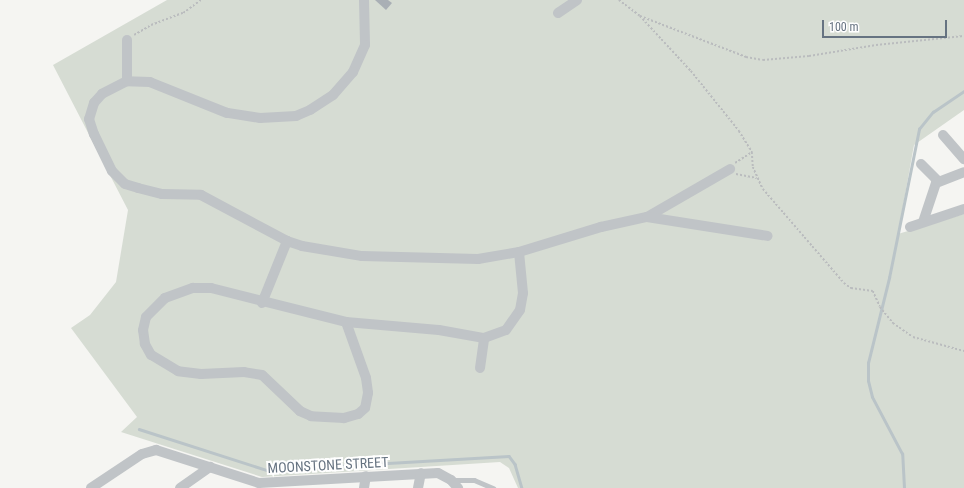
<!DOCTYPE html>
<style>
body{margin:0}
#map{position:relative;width:964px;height:488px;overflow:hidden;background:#f5f5f2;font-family:"Roboto Condensed",sans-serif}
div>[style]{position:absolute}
.green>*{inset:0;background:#d6dcd3}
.stream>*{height:2.5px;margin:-1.25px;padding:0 1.25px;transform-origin:1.25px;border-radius:1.25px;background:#bac4c8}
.building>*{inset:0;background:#a9afb5}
.path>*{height:1.5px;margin-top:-0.75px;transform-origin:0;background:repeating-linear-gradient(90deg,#babcbe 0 2px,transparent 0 4px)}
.service>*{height:5px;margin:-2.5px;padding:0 2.5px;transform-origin:2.5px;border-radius:2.5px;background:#c0c4c7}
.minor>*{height:10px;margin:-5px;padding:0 5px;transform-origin:5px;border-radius:5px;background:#c0c4c7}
span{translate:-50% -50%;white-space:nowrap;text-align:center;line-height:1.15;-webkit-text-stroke:4px #fff;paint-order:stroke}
.street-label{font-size:14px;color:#667381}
.scale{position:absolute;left:822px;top:20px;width:125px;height:18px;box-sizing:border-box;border:2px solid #667381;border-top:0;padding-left:5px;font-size:12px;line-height:14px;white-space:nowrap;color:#667381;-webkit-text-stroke:3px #fff;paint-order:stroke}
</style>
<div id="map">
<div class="green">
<i style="clip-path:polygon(167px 0,964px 0,964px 110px,914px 145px,898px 234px,964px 214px,964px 488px,518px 488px,509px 468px,500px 462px,262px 477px,121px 432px,137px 417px,71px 328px,90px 315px,116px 282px,128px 210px,53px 65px)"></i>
</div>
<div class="stream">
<i style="left:139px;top:429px;width:134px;rotate:17.8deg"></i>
<i style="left:267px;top:470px;width:242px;rotate:-3.3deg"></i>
<i style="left:509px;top:456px;width:10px;rotate:53deg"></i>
<i style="left:515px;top:464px;width:25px;rotate:74deg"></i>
<i style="left:904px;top:488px;width:34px;rotate:-93deg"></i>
<i style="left:902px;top:454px;width:64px;rotate:-117.8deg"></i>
<i style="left:872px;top:397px;width:16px;rotate:-104deg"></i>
<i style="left:868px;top:381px;width:18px;rotate:-90deg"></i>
<i style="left:868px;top:363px;width:88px;rotate:-76.1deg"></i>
<i style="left:889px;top:278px;width:152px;rotate:-78.6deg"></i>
<i style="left:919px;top:129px;width:22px;rotate:-51deg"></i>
<i style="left:933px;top:112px;width:37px;rotate:-34deg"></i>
</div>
<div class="building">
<i style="clip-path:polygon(375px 0,388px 0,392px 3px,386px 10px)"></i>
</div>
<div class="path">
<i style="left:619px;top:0;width:26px;rotate:37deg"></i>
<i style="left:640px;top:16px;width:114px;rotate:21.1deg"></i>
<i style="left:746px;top:57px;width:17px;rotate:10deg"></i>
<i style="left:763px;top:60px;width:46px;rotate:-5deg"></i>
<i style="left:809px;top:56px;width:68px;rotate:-9.3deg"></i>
<i style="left:876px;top:45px;width:88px;rotate:-5.8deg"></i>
<i style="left:640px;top:16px;width:75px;rotate:47.2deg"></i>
<i style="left:691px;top:71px;width:77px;rotate:51.3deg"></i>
<i style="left:739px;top:131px;width:25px;rotate:58deg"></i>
<i style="left:752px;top:152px;width:15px;rotate:86deg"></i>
<i style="left:753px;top:167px;width:24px;rotate:66deg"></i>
<i style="left:763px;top:189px;width:124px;rotate:49.2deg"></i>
<i style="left:844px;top:283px;width:9px;rotate:36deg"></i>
<i style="left:851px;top:288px;width:22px;rotate:8deg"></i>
<i style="left:873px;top:291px;width:17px;rotate:66deg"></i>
<i style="left:880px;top:307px;width:21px;rotate:51deg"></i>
<i style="left:893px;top:323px;width:24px;rotate:35deg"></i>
<i style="left:913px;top:337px;width:53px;rotate:15.4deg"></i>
<i style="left:134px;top:35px;width:20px;rotate:-30deg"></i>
<i style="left:151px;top:25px;width:34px;rotate:-21deg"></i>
<i style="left:183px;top:13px;width:22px;rotate:-36deg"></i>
<i style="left:735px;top:163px;width:20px;rotate:-33deg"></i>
<i style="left:736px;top:174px;width:21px;rotate:11deg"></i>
</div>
<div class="service">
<i style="left:451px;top:480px;width:23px"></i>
<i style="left:474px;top:480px;width:21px;rotate:23deg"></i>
</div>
<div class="minor">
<i style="left:364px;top:0;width:45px;rotate:88.7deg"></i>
<i style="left:365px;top:45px;width:30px;rotate:114deg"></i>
<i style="left:353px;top:72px;width:30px;rotate:131deg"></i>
<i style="left:333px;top:95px;width:27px;rotate:147deg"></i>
<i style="left:310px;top:110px;width:15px;rotate:157deg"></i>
<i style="left:296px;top:116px;width:36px;rotate:177deg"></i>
<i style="left:260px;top:118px;width:33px;rotate:-171deg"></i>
<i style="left:227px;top:113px;width:83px;rotate:-158.1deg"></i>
<i style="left:150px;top:82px;width:23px;rotate:-178deg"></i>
<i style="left:127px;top:81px;width:28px;rotate:153deg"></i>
<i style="left:102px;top:94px;width:12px;rotate:132deg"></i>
<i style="left:94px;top:103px;width:17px;rotate:107deg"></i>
<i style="left:89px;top:119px;width:16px;rotate:72deg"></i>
<i style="left:94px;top:134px;width:41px;rotate:64.1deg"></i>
<i style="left:112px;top:171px;width:18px;rotate:45deg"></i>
<i style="left:125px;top:184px;width:14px;rotate:17deg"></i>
<i style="left:138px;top:188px;width:25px;rotate:14deg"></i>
<i style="left:162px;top:194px;width:39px;rotate:1deg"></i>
<i style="left:201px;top:195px;width:98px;rotate:28.1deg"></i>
<i style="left:287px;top:241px;width:16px;rotate:18deg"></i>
<i style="left:302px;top:246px;width:61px;rotate:9.5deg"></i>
<i style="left:362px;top:256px;width:116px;rotate:1.5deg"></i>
<i style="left:478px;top:259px;width:42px;rotate:-9.7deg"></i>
<i style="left:519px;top:252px;width:86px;rotate:-17deg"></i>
<i style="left:601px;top:227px;width:47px;rotate:-12.3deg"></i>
<i style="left:647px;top:217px;width:96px;rotate:-30deg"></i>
<i style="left:558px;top:13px;width:23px;rotate:-34deg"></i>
<i style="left:127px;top:81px;width:41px;rotate:-90deg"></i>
<i style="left:943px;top:135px;width:32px;rotate:49deg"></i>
<i style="left:921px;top:164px;width:24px;rotate:45deg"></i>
<i style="left:647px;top:217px;width:122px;rotate:8.9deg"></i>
<i style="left:923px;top:222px;width:41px;rotate:-71.6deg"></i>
<i style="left:936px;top:183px;width:30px;rotate:-21deg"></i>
<i style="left:910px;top:227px;width:57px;rotate:-18.4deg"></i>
<i style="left:262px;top:303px;width:67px;rotate:-68deg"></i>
<i style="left:346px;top:322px;width:59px;rotate:70.3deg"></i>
<i style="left:366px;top:378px;width:15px;rotate:82deg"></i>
<i style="left:368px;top:393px;width:15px;rotate:101deg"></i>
<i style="left:365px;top:408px;width:9px;rotate:139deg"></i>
<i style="left:358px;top:414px;width:15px;rotate:164deg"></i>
<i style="left:344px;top:418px;width:33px;rotate:-177deg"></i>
<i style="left:311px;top:416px;width:12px;rotate:-156deg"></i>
<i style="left:300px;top:411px;width:52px;rotate:-136.5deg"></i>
<i style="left:262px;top:375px;width:18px;rotate:-171deg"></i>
<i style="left:244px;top:372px;width:43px;rotate:177.3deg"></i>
<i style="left:201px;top:374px;width:23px;rotate:-173deg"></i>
<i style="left:178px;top:371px;width:31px;rotate:-149deg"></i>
<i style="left:151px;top:355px;width:13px;rotate:-119deg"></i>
<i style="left:145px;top:344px;width:14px;rotate:-98deg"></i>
<i style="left:143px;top:330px;width:13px;rotate:-77deg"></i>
<i style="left:146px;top:317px;width:27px;rotate:-45deg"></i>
<i style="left:165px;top:298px;width:30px;rotate:-20deg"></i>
<i style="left:193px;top:288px;width:18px"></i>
<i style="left:211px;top:288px;width:139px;rotate:14.1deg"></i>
<i style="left:346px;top:322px;width:93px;rotate:4.9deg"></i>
<i style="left:439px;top:330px;width:46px;rotate:10.1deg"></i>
<i style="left:484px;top:338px;width:23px;rotate:-20deg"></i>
<i style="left:506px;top:330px;width:24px;rotate:-55deg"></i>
<i style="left:520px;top:310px;width:17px;rotate:-80deg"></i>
<i style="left:523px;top:293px;width:41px;rotate:-95.6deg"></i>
<i style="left:480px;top:368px;width:30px;rotate:-82deg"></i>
<i style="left:91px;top:488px;width:61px;rotate:-33.7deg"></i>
<i style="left:142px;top:454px;width:15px;rotate:-16deg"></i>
<i style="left:156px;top:450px;width:108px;rotate:17.8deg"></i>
<i style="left:259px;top:483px;width:179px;rotate:-3.2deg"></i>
<i style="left:438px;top:473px;width:15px;rotate:28deg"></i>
<i style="left:451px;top:480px;width:11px;rotate:49deg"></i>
<i style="left:180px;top:488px;width:37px;rotate:-35deg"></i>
<i style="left:364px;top:488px;width:12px;rotate:-81deg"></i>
<i style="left:418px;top:488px;width:15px;rotate:-79deg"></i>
</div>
<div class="street-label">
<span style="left:328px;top:465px;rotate:-3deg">MOONSTONE STREET</span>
</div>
<div class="scale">100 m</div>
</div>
